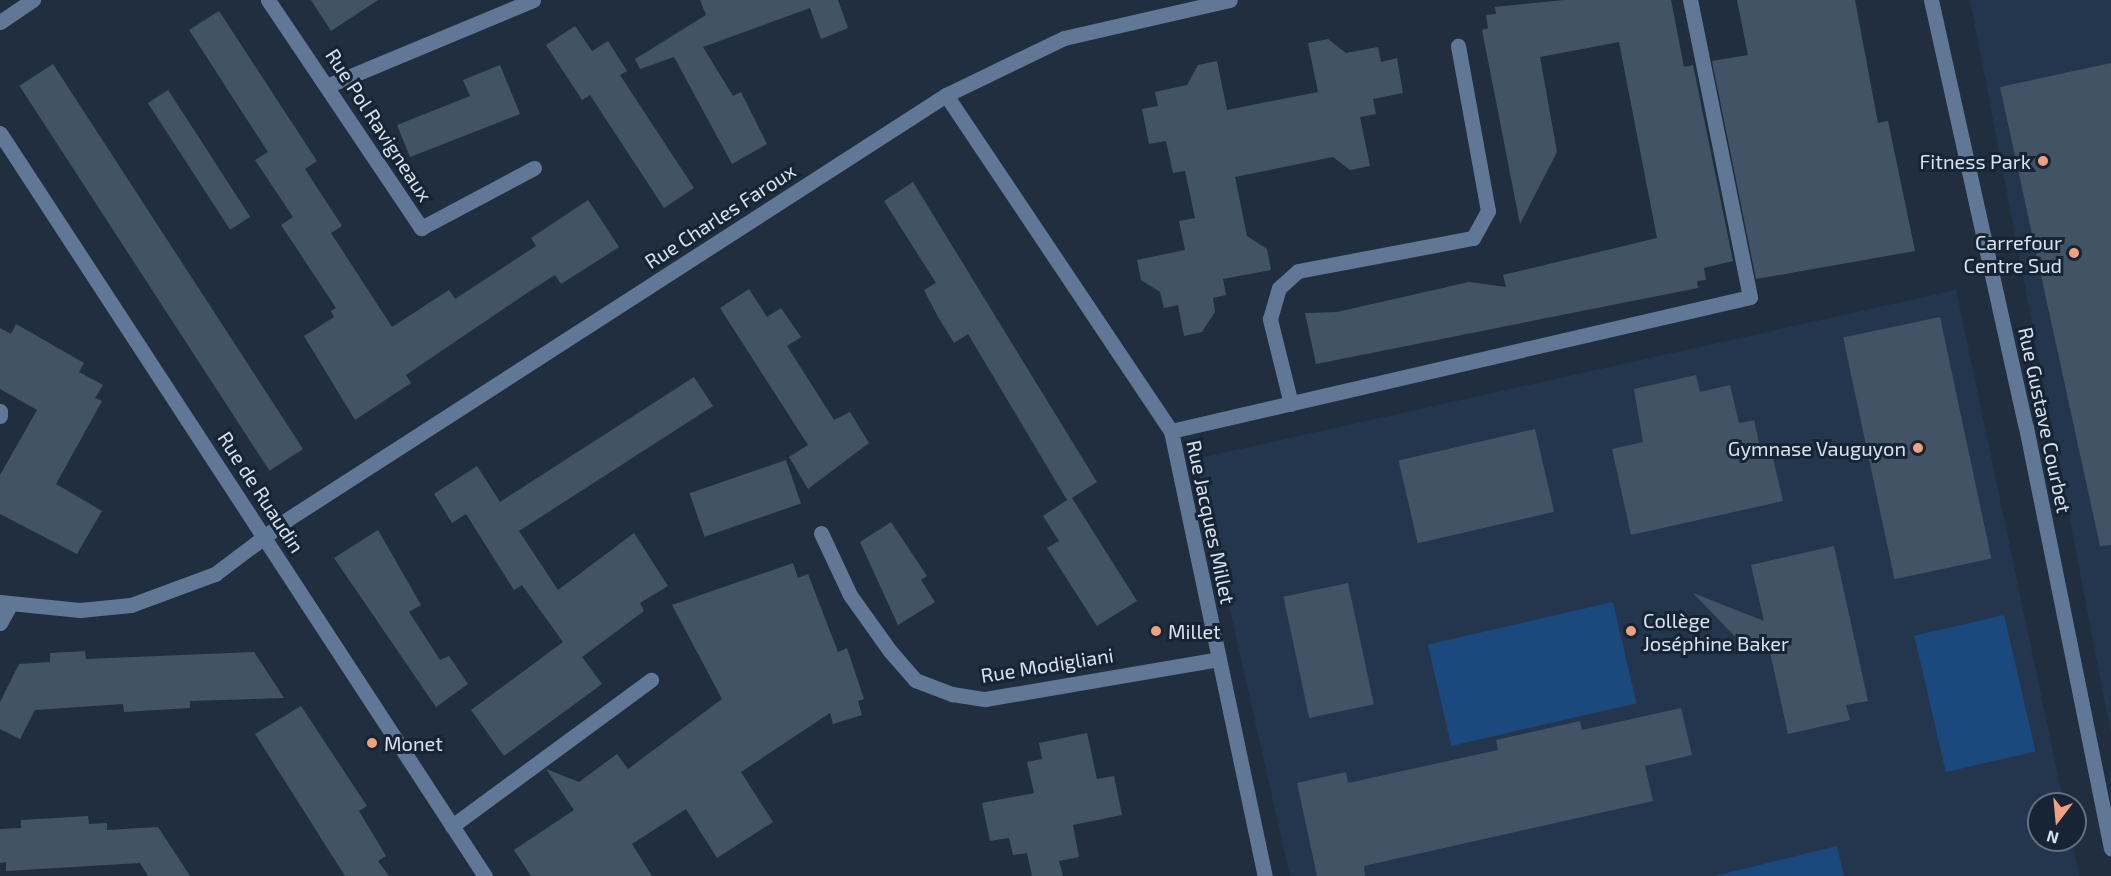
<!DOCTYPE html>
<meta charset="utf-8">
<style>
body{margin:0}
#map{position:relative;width:2111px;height:876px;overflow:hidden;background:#202e40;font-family:"Exo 2",sans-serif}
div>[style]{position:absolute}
.built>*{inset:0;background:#24364e}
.green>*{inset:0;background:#1c497d;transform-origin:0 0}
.building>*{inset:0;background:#435366;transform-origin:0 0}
.minor>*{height:15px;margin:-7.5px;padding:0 7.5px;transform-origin:7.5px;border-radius:7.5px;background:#607896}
.dots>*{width:16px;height:16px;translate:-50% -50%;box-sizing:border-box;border:3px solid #162435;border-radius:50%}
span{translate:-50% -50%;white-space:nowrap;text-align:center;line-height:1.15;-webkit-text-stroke:6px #162435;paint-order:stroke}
.street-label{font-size:20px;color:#d8e2ee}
.poi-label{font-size:20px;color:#d8e2ee}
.right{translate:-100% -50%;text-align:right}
.left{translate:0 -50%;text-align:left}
.north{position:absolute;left:2027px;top:792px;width:60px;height:60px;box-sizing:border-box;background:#162435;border:2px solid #64707f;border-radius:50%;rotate:196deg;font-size:16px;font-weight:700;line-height:24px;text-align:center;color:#d8e2ee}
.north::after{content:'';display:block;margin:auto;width:21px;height:27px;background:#f1a17d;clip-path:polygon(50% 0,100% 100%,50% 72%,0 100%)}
</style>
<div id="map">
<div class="built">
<i style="clip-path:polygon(1970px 0,2111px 0,2111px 734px)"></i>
<i style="clip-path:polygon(1956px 290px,2064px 804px,2039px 804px,2039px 840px,2072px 840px,2079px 876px,1844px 876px,1837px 847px,1714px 876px,1290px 876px,1196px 459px)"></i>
</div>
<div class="green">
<i style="left:1613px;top:602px;width:104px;height:190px;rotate:77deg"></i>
<i style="left:2004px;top:615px;width:140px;height:92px;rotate:77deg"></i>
<i style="clip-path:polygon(1837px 846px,1844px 876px,1714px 876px)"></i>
</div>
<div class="building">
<i style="clip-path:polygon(311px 0,378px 0,331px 31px)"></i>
<i style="clip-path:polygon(700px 0,838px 0,848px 28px,821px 39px,810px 8px,703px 47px,733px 96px,741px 92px,767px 144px,732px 164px,674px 57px,640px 69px,635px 59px,706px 15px)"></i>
<i style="clip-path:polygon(1564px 0,1671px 0,1684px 67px,1693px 65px,1733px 261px,1704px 268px,1706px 280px,1697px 281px,1698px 288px,1316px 364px,1305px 313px,1337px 312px,1469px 282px,1506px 287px,1503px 275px,1657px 238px,1619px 42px,1540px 57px,1557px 152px,1520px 224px,1482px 30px,1488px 28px,1486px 15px,1496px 14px,1495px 7px)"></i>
<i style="clip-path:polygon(1737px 0,1855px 0,1878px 123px,1888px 121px,1915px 251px,1756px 279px,1712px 61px,1748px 55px)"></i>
<i style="clip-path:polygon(219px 11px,317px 161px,305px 169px,342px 226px,331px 233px,392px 327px,449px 290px,455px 299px,536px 246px,531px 238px,588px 200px,619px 247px,561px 284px,555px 275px,527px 293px,406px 375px,411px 383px,355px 420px,304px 336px,334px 317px,331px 311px,336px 308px,281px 225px,293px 217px,255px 160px,268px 152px,189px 30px)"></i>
<i style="clip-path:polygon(575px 26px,592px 51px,608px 41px,627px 71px,620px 75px,694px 188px,664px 208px,590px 95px,582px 100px,546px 45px)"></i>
<i style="clip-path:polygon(1328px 39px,1346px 53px,1378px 47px,1381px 62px,1397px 58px,1403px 93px,1373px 99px,1376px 114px,1360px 117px,1370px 166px,1350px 170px,1333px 157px,1235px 177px,1247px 236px,1267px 249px,1271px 270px,1223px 279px,1226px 295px,1213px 298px,1215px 312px,1202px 332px,1184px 336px,1178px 305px,1164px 308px,1160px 292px,1141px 280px,1137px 260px,1185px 250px,1179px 221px,1195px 218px,1185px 171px,1173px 173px,1166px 141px,1149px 144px,1142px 109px,1158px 106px,1155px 92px,1187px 85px,1198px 65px,1217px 61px,1227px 110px,1318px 92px,1308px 43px)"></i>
<i style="clip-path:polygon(2111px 63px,2111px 545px,2100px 546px,2000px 87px)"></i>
<i style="left:53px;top:64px;width:459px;height:40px;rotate:57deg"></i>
<i style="clip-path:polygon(500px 65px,520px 114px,410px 157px,397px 125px,470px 96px,463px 80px)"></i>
<i style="left:168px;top:90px;width:151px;height:24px;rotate:57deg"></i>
<i style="clip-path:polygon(913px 182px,1097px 482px,1072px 498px,1137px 601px,1097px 626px,1047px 548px,1059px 541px,1043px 516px,1067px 500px,968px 334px,954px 343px,938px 317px,924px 290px,936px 283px,884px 201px)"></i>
<i style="clip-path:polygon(749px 289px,767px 317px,781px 308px,801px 337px,787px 346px,834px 420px,850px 412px,869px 443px,808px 489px,789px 457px,808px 445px,720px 308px)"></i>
<i style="left:1940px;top:317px;width:247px;height:99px;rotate:78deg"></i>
<i style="clip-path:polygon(16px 324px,84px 363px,79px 372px,103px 385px,95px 398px,102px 401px,56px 484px,102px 511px,77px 554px,0 514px,0 475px,37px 410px,0 389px,0 328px,11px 334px)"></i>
<i style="clip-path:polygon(1696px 375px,1700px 392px,1730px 385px,1739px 423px,1754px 420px,1762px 456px,1772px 454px,1783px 501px,1631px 535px,1612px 449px,1643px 442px,1634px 389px)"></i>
<i style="clip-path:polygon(694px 377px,713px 406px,519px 531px,558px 590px,634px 533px,668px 586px,640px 603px,644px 611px,582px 657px,602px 684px,504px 756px,471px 710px,563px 642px,522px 585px,514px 590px,466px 514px,452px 523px,434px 494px,477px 466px,500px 502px)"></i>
<i style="left:1535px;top:429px;width:85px;height:140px;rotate:77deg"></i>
<i style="left:786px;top:460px;width:46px;height:102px;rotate:71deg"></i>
<i style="clip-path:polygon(891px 522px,927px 576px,921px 580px,935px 602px,898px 625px,860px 542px)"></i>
<i style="clip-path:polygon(378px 530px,421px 605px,409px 612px,440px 660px,449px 656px,468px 684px,436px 707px,334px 558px)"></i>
<i style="clip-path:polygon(1834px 546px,1868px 701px,1846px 705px,1850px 720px,1788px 734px,1768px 643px,1746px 648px,1693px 593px,1764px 621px,1751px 565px)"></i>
<i style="clip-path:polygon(793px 563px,798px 578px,808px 574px,838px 652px,847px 648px,864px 699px,858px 701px,862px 715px,833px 724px,830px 713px,741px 772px,773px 822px,717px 858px,686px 809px,632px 844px,652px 876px,531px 876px,514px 850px,574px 810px,546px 769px,579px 782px,617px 754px,628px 769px,722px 699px,672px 605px)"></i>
<i style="left:1348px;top:583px;width:124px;height:66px;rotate:78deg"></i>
<i style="clip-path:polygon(85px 651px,86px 659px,254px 652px,284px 698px,190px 701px,190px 708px,124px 712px,123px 704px,35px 710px,20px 739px,0 729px,0 702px,19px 664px,50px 662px,50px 653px)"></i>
<i style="clip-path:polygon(301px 706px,367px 806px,359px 811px,386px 856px,378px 861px,389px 876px,345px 876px,255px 734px)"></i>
<i style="clip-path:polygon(1681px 708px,1692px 755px,1645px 766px,1653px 801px,1364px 866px,1365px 876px,1317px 876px,1297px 783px,1346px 772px,1348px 783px,1498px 750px,1496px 740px,1580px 721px,1582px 730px)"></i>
<i style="clip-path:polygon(1087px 733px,1097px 779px,1114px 776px,1122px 815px,1073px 825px,1079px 857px,1059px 861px,1063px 876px,1032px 876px,1027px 853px,1013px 855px,1009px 838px,990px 841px,982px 803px,1034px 793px,1027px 762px,1042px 759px,1039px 743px)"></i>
<i style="clip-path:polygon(88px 816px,89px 824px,107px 823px,107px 830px,158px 827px,190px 876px,148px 876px,140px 863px,6px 871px,6px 862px,0 863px,0 829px,21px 828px,21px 820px)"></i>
</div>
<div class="minor">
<i style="left:268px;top:0;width:275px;rotate:56.1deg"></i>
<i style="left:421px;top:228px;width:128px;rotate:-28deg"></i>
<i style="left:1931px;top:0;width:437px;rotate:77.5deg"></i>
<i style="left:2026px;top:427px;width:430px;rotate:78.6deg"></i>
<i style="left:0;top:22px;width:40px;rotate:-34deg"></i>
<i style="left:329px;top:85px;width:221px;rotate:-22.6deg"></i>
<i style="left:946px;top:95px;width:404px;rotate:56.2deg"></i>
<i style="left:1171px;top:431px;width:455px;rotate:78.1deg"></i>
<i style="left:0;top:133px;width:887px;rotate:56.87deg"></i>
<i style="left:1291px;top:404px;width:88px;rotate:-103.9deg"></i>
<i style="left:1270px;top:319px;width:32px;rotate:-74deg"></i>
<i style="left:1279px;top:288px;width:25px;rotate:-42deg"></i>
<i style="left:1298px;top:271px;width:178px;rotate:-10.7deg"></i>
<i style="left:1473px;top:238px;width:31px;rotate:-61deg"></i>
<i style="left:1488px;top:211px;width:168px;rotate:-100.3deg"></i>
<i style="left:0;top:411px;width:5px;rotate:90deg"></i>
<i style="left:1171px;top:431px;width:594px;rotate:-13.03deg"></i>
<i style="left:1750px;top:297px;width:303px;rotate:-101.4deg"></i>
<i style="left:821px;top:533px;width:68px;rotate:64.9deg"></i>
<i style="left:850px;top:595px;width:69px;rotate:54.5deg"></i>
<i style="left:890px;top:651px;width:38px;rotate:49deg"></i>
<i style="left:915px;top:680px;width:40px;rotate:21deg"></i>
<i style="left:952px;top:694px;width:33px;rotate:9deg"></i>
<i style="left:985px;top:699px;width:237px;rotate:-9.7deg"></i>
<i style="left:0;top:602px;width:80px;rotate:5.7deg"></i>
<i style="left:80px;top:610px;width:51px;rotate:-5.6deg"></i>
<i style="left:131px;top:605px;width:90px;rotate:-20.3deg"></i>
<i style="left:215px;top:574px;width:91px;rotate:-37deg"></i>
<i style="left:288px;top:519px;width:783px;rotate:-32.8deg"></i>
<i style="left:946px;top:95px;width:131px;rotate:-25.8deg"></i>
<i style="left:1064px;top:38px;width:170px;rotate:-12.9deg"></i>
<i style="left:0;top:623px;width:21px;rotate:-61deg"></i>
<i style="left:452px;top:826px;width:247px;rotate:-36.3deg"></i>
</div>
<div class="dots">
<i style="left:2043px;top:161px;background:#f1a17d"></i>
<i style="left:2074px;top:253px;background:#f1a17d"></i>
<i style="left:1918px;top:448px;background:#f1a17d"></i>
<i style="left:1156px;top:631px;background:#f1a17d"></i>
<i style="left:1631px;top:631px;background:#f1a17d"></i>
<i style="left:372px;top:743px;background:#f1a17d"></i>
</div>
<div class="street-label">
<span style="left:379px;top:125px;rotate:57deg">Rue Pol Ravigneaux</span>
<span style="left:720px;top:216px;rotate:-33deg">Rue Charles Faroux</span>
<span style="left:2045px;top:420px;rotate:78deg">Rue Gustave Courbet</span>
<span style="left:261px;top:492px;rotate:57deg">Rue de Ruaudin</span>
<span style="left:1211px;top:522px;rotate:78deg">Rue Jacques Millet</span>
<span style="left:1047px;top:665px;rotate:-9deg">Rue Modigliani</span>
</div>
<div class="poi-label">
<span class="right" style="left:2031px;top:161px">Fitness Park</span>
<span class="right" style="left:2062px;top:254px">Carrefour<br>Centre Sud</span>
<span class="right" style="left:1906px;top:448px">Gymnase Vauguyon</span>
<span class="left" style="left:1643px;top:632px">Collège<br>Joséphine Baker</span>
<span class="left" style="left:1168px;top:631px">Millet</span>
<span class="left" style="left:384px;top:743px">Monet</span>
</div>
<div class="north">N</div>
</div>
